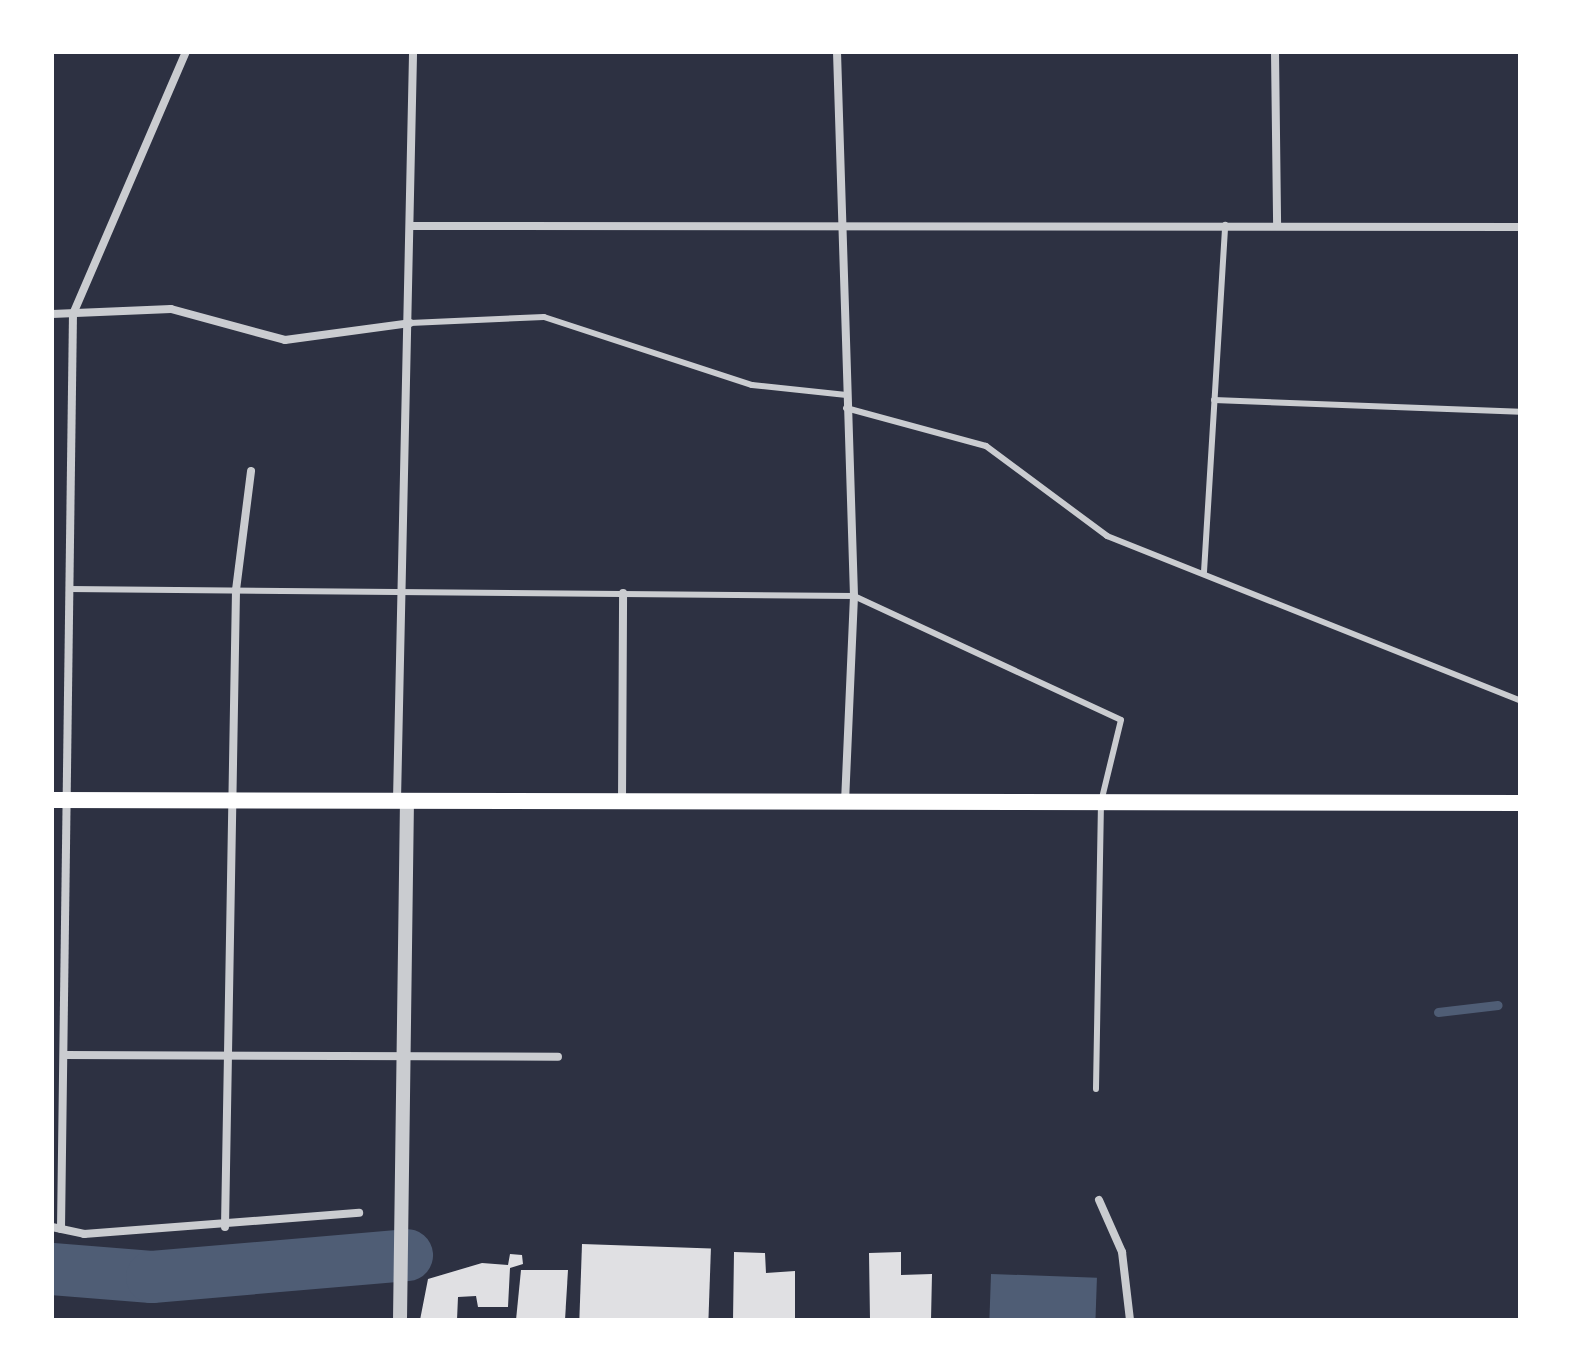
<!DOCTYPE html>
<style>
body{margin:0}
#map{position:relative;width:1572px;height:1372px;overflow:hidden;background:#2d3142;font-family:"Archivo Narrow",sans-serif}
div>[style]{position:absolute}
.water>*{inset:0;background:#4f5d75;transform-origin:0 0}
.stream>*{height:9px;margin:-4.5px;padding:0 4.5px;transform-origin:4.5px;border-radius:4.5px;background:#4f5d75}
.river>*{height:52px;margin:-26px;padding:0 26px;transform-origin:26px;border-radius:26px;background:#4f5d75}
.building>*{inset:0;background:#e0e0e3;transform-origin:0 0}
.service>*{height:6px;margin:-3px;padding:0 3px;transform-origin:3px;border-radius:3px;background:#caccd0}
.minor>*{height:8px;margin:-4px;padding:0 4px;transform-origin:4px;border-radius:4px;background:#caccd0}
.tertiary>*{height:14px;margin:-7px;padding:0 7px;transform-origin:7px;border-radius:7px;background:#caccd0}
.secondary>*{height:16px;margin:-8px;padding:0 8px;transform-origin:8px;border-radius:8px;background:#fff}
span{translate:-50% -50%;white-space:nowrap;text-align:center;line-height:1.15;-webkit-text-stroke:8px #fff;paint-order:stroke}
.frame{position:absolute;inset:0;border:54px solid #fff;pointer-events:none}
</style>
<div id="map">
<div class="water">
<i style="left:991px;top:1274px;width:106px;height:46px;rotate:2deg"></i>
</div>
<div class="stream">
<i style="left:1438px;top:1012px;width:60px;rotate:-6.7deg"></i>
</div>
<div class="river">
<i style="left:52px;top:1269px;width:100px;rotate:4.6deg"></i>
<i style="left:152px;top:1277px;width:256px;rotate:-4.9deg"></i>
</div>
<div class="building">
<i style="left:582px;top:1244px;width:129px;height:76px;rotate:2deg"></i>
<i style="clip-path:polygon(734px 1252px,765px 1253px,766px 1273px,795px 1271px,795px 1320px,733px 1320px)"></i>
<i style="clip-path:polygon(901px 1252px,901px 1275px,932px 1274px,931px 1320px,870px 1320px,869px 1253px)"></i>
<i style="clip-path:polygon(510px 1254px,522px 1255px,523px 1264px,510px 1268px,508px 1307px,478px 1307px,476px 1296px,458px 1297px,457px 1320px,420px 1320px,428px 1279px,482px 1263px,508px 1265px)"></i>
<i style="clip-path:polygon(521px 1270px,568px 1270px,565px 1320px,516px 1320px)"></i>
</div>
<div class="service">
<i style="left:410px;top:323px;width:134px;rotate:-2.6deg"></i>
<i style="left:544px;top:317px;width:219px;rotate:18.1deg"></i>
<i style="left:752px;top:385px;width:95px;rotate:6.1deg"></i>
<i style="left:1214px;top:400px;width:306px;rotate:2.2deg"></i>
<i style="left:846px;top:408px;width:145px;rotate:15.2deg"></i>
<i style="left:986px;top:446px;width:151px;rotate:36.6deg"></i>
<i style="left:1107px;top:536px;width:444px;rotate:21.7deg"></i>
<i style="left:1204px;top:572px;width:348px;rotate:-86.5deg"></i>
<i style="left:69px;top:589px;width:785px;rotate:0.51deg"></i>
<i style="left:854px;top:596px;width:294px;rotate:24.9deg"></i>
<i style="left:1121px;top:720px;width:84px;rotate:103.7deg"></i>
<i style="left:1101px;top:802px;width:287px;rotate:91deg"></i>
</div>
<div class="minor">
<i style="left:837px;top:52px;width:544px;rotate:88.21deg"></i>
<i style="left:854px;top:596px;width:205px;rotate:92.5deg"></i>
<i style="left:1275px;top:52px;width:173px;rotate:89.3deg"></i>
<i style="left:413px;top:226px;width:1107px;rotate:0.05deg"></i>
<i style="left:52px;top:314px;width:119px;rotate:-2.4deg"></i>
<i style="left:171px;top:309px;width:118px;rotate:15.2deg"></i>
<i style="left:285px;top:340px;width:126px;rotate:-7.7deg"></i>
<i style="left:397px;top:800px;width:748px;rotate:-88.77deg"></i>
<i style="left:622px;top:801px;width:208px;rotate:-89.7deg"></i>
<i style="left:64px;top:1055px;width:494px;rotate:0.2deg"></i>
<i style="left:1099px;top:1200px;width:57px;rotate:66.1deg"></i>
<i style="left:1122px;top:1252px;width:68px;rotate:83.3deg"></i>
<i style="left:52px;top:1227px;width:33px;rotate:12deg"></i>
<i style="left:84px;top:1234px;width:276px;rotate:-4.4deg"></i>
<i style="left:225px;top:1227px;width:637px;rotate:-89.01deg"></i>
<i style="left:236px;top:590px;width:120px;rotate:-82.8deg"></i>
<i style="left:61px;top:1229px;width:915px;rotate:-89.25deg"></i>
<i style="left:73px;top:314px;width:285px;rotate:-66.7deg"></i>
</div>
<div class="tertiary">
<i style="left:400px;top:1320px;width:520px;rotate:-89.23deg"></i>
</div>
<div class="secondary">
<i style="left:52px;top:800px;width:1468px;rotate:0.12deg"></i>
</div>
<div class="frame"></div>
</div>
